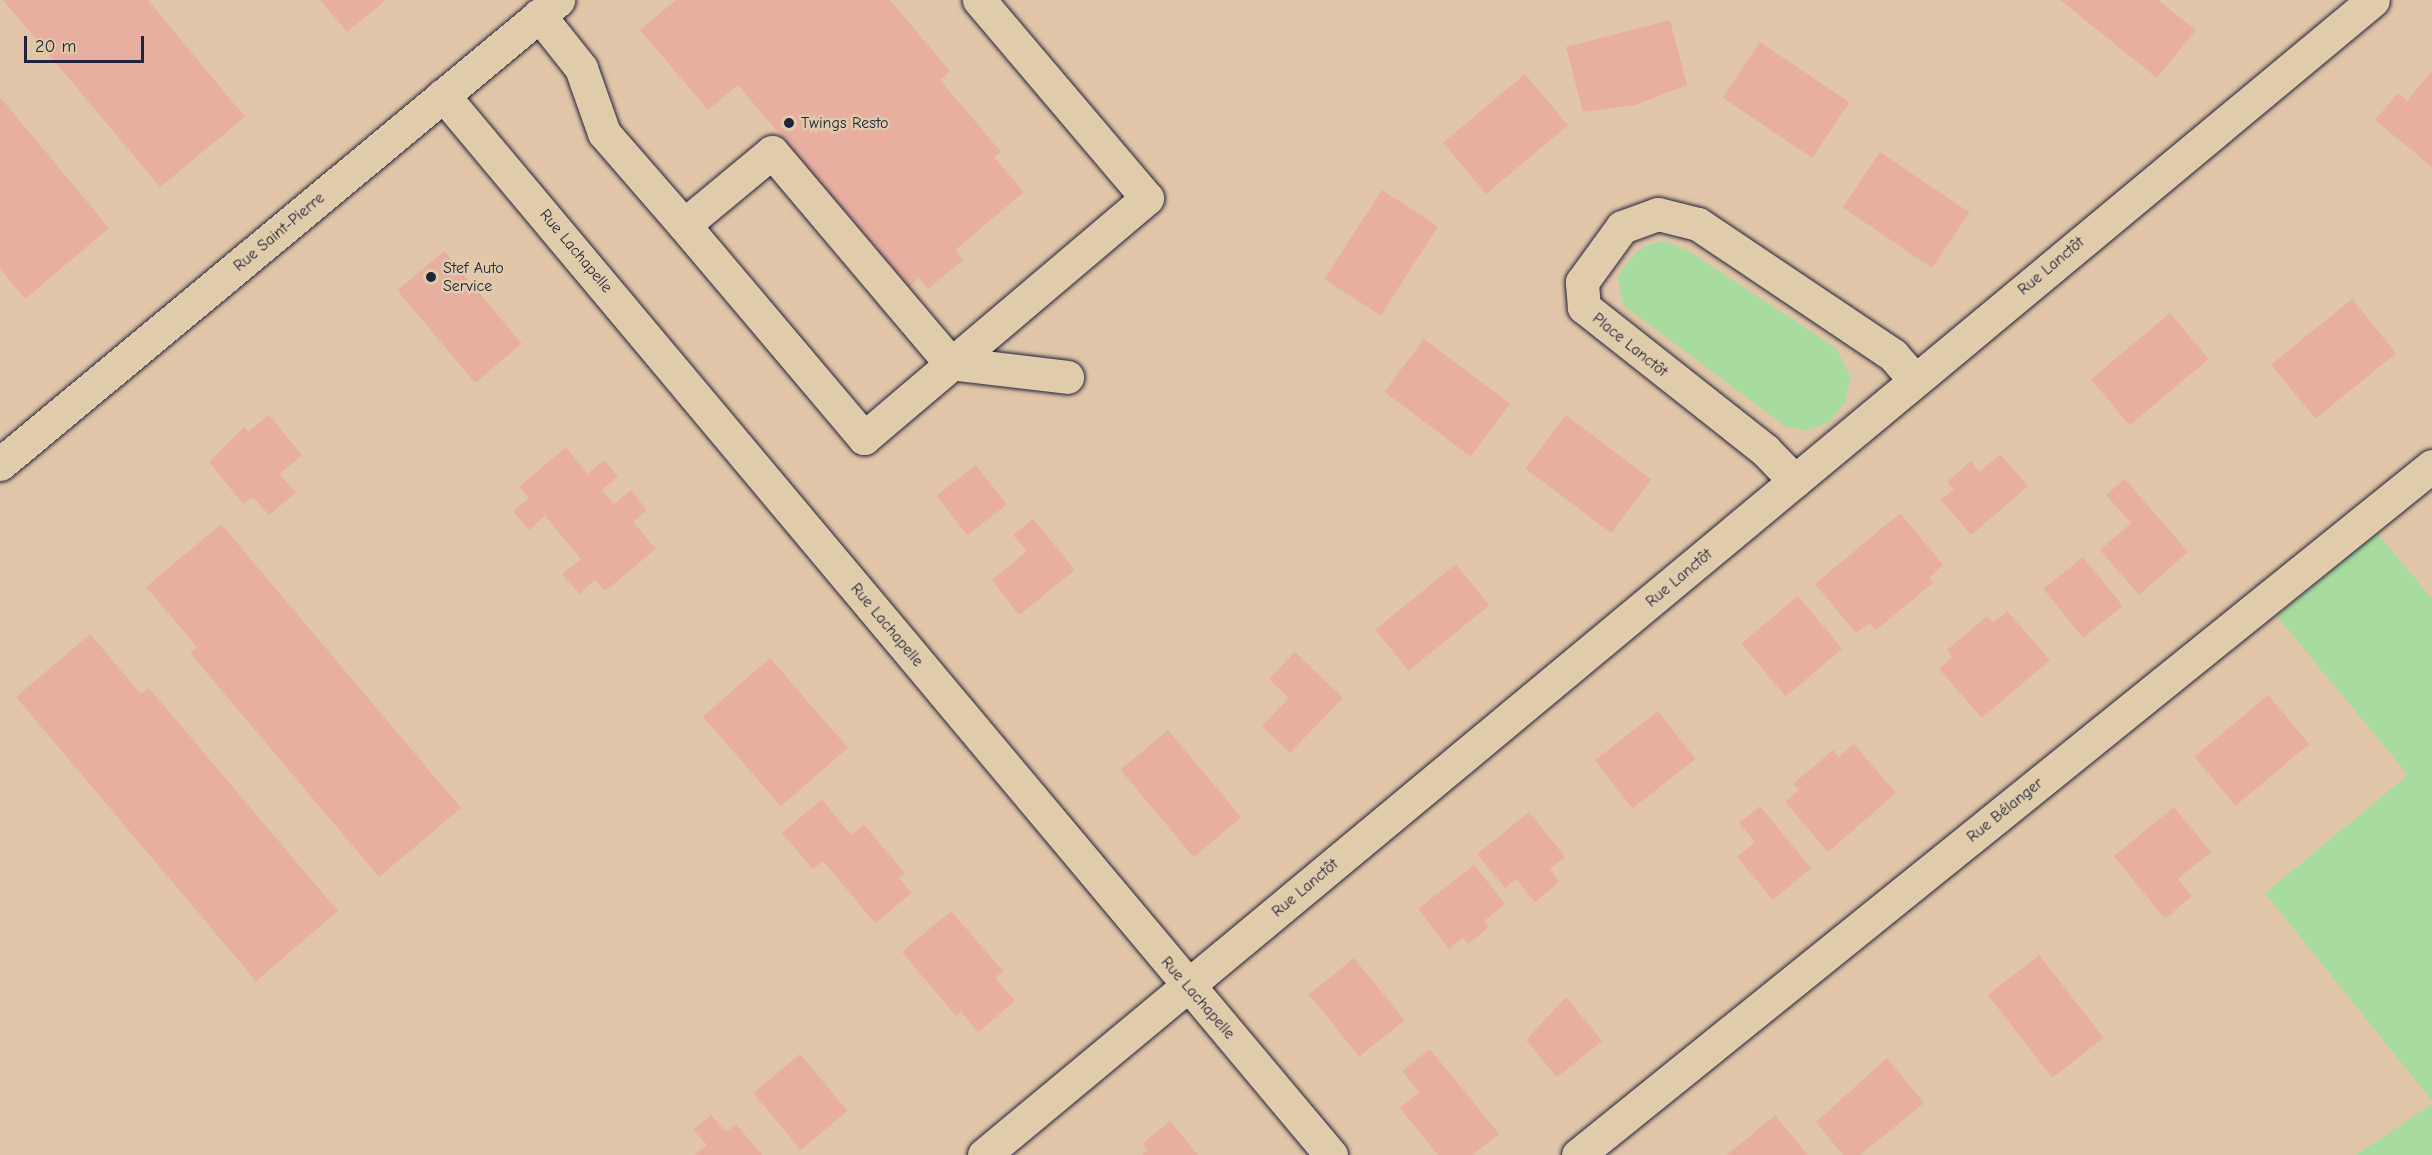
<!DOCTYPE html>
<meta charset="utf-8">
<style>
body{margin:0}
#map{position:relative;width:2432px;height:1155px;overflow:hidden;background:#e2c6a9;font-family:"Comic Neue",sans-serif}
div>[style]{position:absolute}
.green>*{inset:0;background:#a8dc9f}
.building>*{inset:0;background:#e8afa1;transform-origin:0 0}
.roads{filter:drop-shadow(0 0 2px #22223b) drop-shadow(0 0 2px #22223b)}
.minor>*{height:33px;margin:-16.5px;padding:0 16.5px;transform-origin:16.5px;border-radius:16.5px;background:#e0ccab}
.major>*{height:33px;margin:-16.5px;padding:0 16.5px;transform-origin:16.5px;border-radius:16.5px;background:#e0ccab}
.dots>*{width:16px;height:16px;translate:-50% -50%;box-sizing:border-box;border:3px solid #e0ccab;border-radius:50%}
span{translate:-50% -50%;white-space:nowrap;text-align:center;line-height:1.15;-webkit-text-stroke:5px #e0ccab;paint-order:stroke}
.poi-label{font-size:16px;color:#22223b}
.left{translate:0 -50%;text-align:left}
.street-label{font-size:16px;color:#22223b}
.scale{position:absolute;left:24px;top:36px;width:120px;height:27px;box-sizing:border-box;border:3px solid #22223b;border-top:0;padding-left:8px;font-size:18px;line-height:21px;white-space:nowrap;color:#22223b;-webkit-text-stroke:4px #e0ccab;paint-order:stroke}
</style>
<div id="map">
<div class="green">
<i style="clip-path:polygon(1663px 241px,1687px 250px,1836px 348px,1851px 378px,1845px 402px,1829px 422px,1807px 431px,1786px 427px,1623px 305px,1618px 278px,1624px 266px,1642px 247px)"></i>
<i style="clip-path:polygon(2377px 533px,2432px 599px,2432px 1101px,2265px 893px,2408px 775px,2277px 616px)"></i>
<i style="clip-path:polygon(2432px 1104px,2432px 1155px,2356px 1155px)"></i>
</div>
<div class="building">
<i style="clip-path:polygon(3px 0,148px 0,245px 117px,160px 187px)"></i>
<i style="clip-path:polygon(320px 0,386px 0,347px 32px)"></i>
<i style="clip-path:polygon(676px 0,890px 0,950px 71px,940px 80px,1001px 152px,994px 157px,1024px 192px,955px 250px,963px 260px,928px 289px,919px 278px,909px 287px,738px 85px,708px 110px,640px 30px)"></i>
<i style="clip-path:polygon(2060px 0,2158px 0,2196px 30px,2157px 78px)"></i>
<i style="clip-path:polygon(1670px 20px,1687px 85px,1635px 105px,1583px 112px,1566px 47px)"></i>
<i style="left:1760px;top:42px;width:108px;height:67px;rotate:34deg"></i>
<i style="clip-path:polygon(2432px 71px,2432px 167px,2375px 120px,2398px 93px,2407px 101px)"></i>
<i style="left:1525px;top:74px;width:67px;height:107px;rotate:50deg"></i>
<i style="clip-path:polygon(0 97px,109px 228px,25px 299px,0 269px)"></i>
<i style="left:1880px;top:152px;width:108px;height:67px;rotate:34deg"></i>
<i style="left:1382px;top:190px;width:67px;height:106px;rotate:33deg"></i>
<i style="left:444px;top:251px;width:121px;height:61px;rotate:50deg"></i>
<i style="left:2352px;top:299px;width:70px;height:104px;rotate:51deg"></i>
<i style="left:2170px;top:313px;width:60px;height:103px;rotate:50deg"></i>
<i style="left:1424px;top:339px;width:108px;height:66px;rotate:37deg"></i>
<i style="clip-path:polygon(269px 415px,302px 455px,280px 474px,296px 493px,269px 515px,253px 497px,243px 504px,209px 462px,244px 427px,248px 432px)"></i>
<i style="left:1566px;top:415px;width:107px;height:67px;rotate:37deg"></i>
<i style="clip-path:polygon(566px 447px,588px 474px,604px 460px,618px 476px,602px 490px,614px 504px,631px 490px,647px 510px,633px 522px,656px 549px,605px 591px,595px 580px,579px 594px,562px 574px,581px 559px,545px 516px,529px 530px,513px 511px,529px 498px,519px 487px)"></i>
<i style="clip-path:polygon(2000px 454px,2028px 486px,1971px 535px,1941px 500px,1954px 489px,1947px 482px,1971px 461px,1980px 472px)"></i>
<i style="left:976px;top:465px;width:50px;height:50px;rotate:52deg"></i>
<i style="clip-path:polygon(2125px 479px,2188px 552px,2139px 595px,2100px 550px,2131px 523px,2106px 495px)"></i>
<i style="clip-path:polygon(1900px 513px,1943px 565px,1929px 578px,1933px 583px,1876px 630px,1870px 623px,1856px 633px,1815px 584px)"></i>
<i style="clip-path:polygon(1033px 519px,1075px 570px,1019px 615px,992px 580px,1027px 551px,1013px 535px)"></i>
<i style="clip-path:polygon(221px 524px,461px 808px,379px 877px,190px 653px,197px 647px,146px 587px)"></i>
<i style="left:2083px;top:557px;width:63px;height:51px;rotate:51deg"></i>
<i style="left:1456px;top:564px;width:53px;height:104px;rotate:51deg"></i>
<i style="left:1798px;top:596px;width:69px;height:74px;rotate:50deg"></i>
<i style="clip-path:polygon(2007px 611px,2050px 660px,1982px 718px,1939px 669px,1952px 657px,1947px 650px,1987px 616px,1993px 623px)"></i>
<i style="clip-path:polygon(90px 634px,141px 694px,149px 688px,338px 911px,256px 981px,16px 697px)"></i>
<i style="clip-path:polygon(1295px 652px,1343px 698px,1290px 753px,1262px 726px,1289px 698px,1269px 679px)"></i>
<i style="left:770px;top:658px;width:119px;height:89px;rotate:49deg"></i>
<i style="left:2268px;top:695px;width:64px;height:96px;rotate:50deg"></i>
<i style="left:1658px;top:711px;width:61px;height:80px;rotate:52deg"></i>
<i style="left:1168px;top:730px;width:114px;height:62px;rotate:50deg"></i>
<i style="clip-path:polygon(1854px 744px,1896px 793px,1828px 852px,1785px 802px,1799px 790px,1793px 784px,1833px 750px,1839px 757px)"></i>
<i style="clip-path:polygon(822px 799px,851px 835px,864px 825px,905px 873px,899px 878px,912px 893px,875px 923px,823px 861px,813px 869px,782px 833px)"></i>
<i style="clip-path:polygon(1760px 806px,1811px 868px,1773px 900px,1737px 857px,1755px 842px,1739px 823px)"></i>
<i style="clip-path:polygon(2174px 807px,2211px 852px,2178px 879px,2192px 896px,2165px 919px,2114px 856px)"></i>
<i style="clip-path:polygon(1529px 812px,1565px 857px,1550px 869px,1559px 882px,1535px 902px,1516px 879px,1505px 888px,1477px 854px)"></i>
<i style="clip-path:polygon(1474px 865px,1505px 904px,1484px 921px,1489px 927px,1468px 944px,1463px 938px,1449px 949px,1418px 909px)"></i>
<i style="clip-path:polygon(951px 911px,1003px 971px,995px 978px,1015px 1001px,978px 1032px,961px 1012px,956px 1016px,902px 952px)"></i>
<i style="left:2039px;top:955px;width:105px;height:65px;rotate:52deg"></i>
<i style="left:1354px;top:958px;width:80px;height:58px;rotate:51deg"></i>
<i style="clip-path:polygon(1566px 997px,1602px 1041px,1557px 1077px,1526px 1040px)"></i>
<i style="clip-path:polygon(1430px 1049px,1499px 1134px,1472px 1155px,1438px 1155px,1400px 1108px,1419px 1092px,1402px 1071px)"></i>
<i style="left:800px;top:1054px;width:74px;height:61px;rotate:50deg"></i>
<i style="clip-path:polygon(1887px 1058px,1924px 1103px,1860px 1155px,1843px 1155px,1816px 1122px)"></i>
<i style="clip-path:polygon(711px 1115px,726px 1132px,736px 1124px,762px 1155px,695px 1155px,707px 1145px,693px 1130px)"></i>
<i style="clip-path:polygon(1775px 1115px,1808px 1155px,1727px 1155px,1768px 1121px)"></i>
<i style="clip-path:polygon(1170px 1121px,1198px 1155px,1142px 1155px,1148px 1150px,1142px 1144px)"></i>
</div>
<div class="roads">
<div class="minor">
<i style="left:539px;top:15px;width:68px;rotate:51.6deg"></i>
<i style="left:581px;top:68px;width:69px;rotate:70.5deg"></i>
<i style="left:604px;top:133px;width:122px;rotate:49deg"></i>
<i style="left:684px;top:225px;width:114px;rotate:-39.7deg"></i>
<i style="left:772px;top:152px;width:276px;rotate:49.8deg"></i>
<i style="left:950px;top:363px;width:118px;rotate:6.8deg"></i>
<i style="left:443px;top:95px;width:1383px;rotate:50.05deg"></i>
<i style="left:684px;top:225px;width:279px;rotate:49.8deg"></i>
<i style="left:864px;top:438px;width:371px;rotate:-40.3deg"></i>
<i style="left:1147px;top:198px;width:260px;rotate:-130.3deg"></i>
<i style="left:1795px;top:481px;width:43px;rotate:-134.1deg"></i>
<i style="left:1765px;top:450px;width:231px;rotate:-141.7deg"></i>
<i style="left:1584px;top:307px;width:25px;rotate:-95deg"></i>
<i style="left:1582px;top:282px;width:68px;rotate:-54deg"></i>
<i style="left:1622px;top:227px;width:38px;rotate:-20deg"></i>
<i style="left:1658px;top:214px;width:41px;rotate:14deg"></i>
<i style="left:1698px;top:224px;width:235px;rotate:33.9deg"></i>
<i style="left:1893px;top:355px;width:32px;rotate:49deg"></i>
<i style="left:984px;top:1155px;width:1806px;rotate:-39.74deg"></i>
<i style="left:1578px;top:1155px;width:1097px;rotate:-38.9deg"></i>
</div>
<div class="major">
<i style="left:0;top:464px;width:726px;rotate:-39.74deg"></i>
</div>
</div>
<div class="dots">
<i style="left:789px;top:123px;background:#22223b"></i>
<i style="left:431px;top:277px;background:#22223b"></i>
</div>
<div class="poi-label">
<span class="left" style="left:801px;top:123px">Twings Resto</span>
<span class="left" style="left:443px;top:277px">Stef Auto<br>Service</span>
</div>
<div class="street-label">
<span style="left:279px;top:232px;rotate:-40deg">Rue Saint-Pierre</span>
<span style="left:576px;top:251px;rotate:50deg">Rue Lachapelle</span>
<span style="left:2051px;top:266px;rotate:-40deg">Rue Lanctôt</span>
<span style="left:1630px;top:345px;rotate:39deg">Place Lanctôt</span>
<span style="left:1679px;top:578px;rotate:-40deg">Rue Lanctôt</span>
<span style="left:887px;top:625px;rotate:50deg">Rue Lachapelle</span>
<span style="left:2005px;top:810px;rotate:-39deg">Rue Bélanger</span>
<span style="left:1305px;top:888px;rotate:-40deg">Rue Lanctôt</span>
<span style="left:1198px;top:998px;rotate:49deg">Rue Lachapelle</span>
</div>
<div class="scale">20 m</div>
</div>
